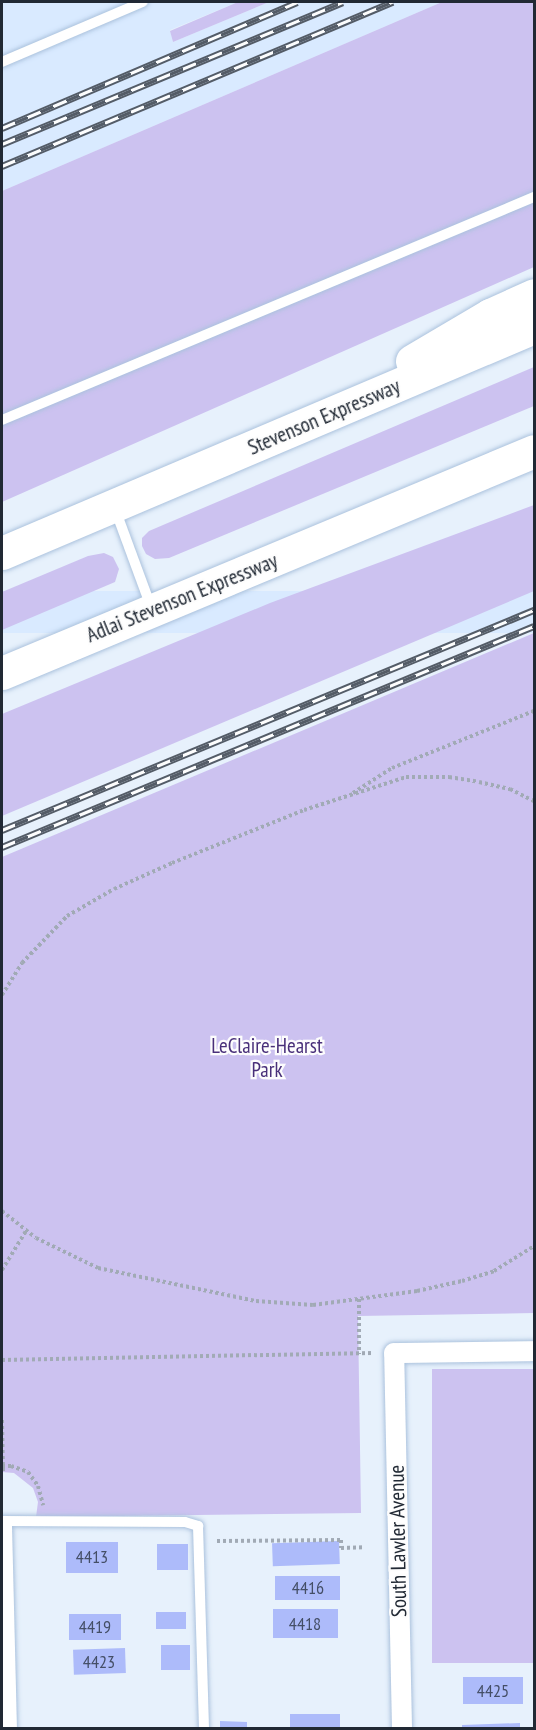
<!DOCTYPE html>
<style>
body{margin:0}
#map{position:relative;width:536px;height:1730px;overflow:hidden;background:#e7f1fc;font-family:"PT Sans Narrow",sans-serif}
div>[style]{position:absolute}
.built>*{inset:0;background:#d9eaff;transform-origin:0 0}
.green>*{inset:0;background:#ccc2f0;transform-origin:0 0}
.building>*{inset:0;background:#adbbfa;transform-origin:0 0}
.path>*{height:4px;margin-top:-2px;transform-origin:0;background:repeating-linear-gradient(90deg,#a1aab5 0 3px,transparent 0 6px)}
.roads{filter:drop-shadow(0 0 2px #abc2dd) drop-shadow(0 0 2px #abc2dd)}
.service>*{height:10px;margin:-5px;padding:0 5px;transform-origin:5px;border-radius:5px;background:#fff}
.minor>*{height:20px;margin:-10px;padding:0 10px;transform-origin:10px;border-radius:10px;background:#fff}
.motorway>*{height:33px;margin:-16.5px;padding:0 16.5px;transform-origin:16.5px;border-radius:16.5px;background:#fff}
.rail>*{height:7px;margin-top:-3.5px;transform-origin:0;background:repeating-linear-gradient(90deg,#fdfdfd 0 14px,#545c67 0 28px);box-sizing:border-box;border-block:2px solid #545c67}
span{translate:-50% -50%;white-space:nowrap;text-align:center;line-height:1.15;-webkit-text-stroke:4.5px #fdfdfd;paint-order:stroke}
.number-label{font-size:18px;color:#444e66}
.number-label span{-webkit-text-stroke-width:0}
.street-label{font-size:21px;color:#212934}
.park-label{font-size:21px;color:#49307a}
.frame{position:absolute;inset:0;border:3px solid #212934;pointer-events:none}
</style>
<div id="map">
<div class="built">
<i style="clip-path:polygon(2px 2px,238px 2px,170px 30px,173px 42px,269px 2px,442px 2px,2px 191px)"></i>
<i style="left:534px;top:591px;width:42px;height:578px;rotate:90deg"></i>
</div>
<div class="green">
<i style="clip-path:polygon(238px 2px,269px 2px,173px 42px,170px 31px)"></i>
<i style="clip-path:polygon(442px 2px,534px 2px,534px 267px,2px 502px,2px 191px)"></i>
<i style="clip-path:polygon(534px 367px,534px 406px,169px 558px,155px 559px,146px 554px,142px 546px,142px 538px,149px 531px)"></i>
<i style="clip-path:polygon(534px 505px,534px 591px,2px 816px,2px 714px,270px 603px)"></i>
<i style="clip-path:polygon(104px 553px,113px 557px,119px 569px,115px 582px,2px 630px,2px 592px,88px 556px)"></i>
<i style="clip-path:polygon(534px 633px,534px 1313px,358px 1316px,361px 1513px,36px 1517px,38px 1502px,33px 1488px,14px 1473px,2px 1472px,2px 857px)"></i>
<i style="left:534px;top:1369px;width:294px;height:102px;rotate:90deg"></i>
</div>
<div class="building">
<i style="left:339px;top:1541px;width:23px;height:67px;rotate:88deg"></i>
<i style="left:66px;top:1542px;width:52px;height:31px"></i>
<i style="left:188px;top:1544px;width:26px;height:31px;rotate:90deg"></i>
<i style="left:275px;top:1576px;width:65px;height:24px"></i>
<i style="left:338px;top:1609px;width:29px;height:65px;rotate:90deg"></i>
<i style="left:186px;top:1612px;width:17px;height:30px;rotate:90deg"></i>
<i style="left:121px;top:1614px;width:26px;height:52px;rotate:90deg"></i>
<i style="left:190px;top:1645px;width:25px;height:29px;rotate:90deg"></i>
<i style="left:125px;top:1648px;width:25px;height:52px;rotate:88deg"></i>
<i style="left:523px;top:1677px;width:27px;height:60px;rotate:90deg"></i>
<i style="left:340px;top:1714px;width:14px;height:50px;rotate:90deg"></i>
<i style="clip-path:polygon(220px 1721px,247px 1722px,247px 1728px,220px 1728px)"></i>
<i style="clip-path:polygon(520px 1723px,520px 1728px,462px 1728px,462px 1725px)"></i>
</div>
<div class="path">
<i style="left:353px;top:793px;width:46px;rotate:-32.7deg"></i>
<i style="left:392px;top:768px;width:153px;rotate:-21.9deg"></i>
<i style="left:2px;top:995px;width:38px;rotate:-58deg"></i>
<i style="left:22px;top:963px;width:65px;rotate:-46.2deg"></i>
<i style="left:67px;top:916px;width:54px;rotate:-29.9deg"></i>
<i style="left:114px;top:889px;width:64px;rotate:-24.1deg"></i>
<i style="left:172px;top:863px;width:142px;rotate:-21.9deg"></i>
<i style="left:304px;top:810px;width:107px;rotate:-17.9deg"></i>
<i style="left:406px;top:777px;width:43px"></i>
<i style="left:449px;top:777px;width:30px;rotate:9deg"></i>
<i style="left:479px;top:782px;width:32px;rotate:13deg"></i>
<i style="left:510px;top:789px;width:27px;rotate:27deg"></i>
<i style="left:2px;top:1211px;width:43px;rotate:38.5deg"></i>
<i style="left:36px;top:1238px;width:69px;rotate:25.8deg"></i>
<i style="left:98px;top:1268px;width:161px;rotate:11.8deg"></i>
<i style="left:256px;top:1301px;width:57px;rotate:4deg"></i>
<i style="left:313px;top:1305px;width:105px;rotate:-7.7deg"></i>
<i style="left:417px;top:1291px;width:46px;rotate:-12.5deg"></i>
<i style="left:462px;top:1281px;width:34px;rotate:-17deg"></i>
<i style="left:494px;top:1271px;width:47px;rotate:-32deg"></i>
<i style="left:2px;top:1270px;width:46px;rotate:-58.4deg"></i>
<i style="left:359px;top:1299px;width:55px;rotate:90deg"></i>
<i style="left:2px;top:1360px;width:371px;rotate:-1.1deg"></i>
<i style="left:2px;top:1420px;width:53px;rotate:88.9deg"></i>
<i style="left:2px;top:1466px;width:9px"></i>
<i style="left:11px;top:1466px;width:18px;rotate:19deg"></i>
<i style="left:28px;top:1472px;width:17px;rotate:54deg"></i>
<i style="left:38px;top:1486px;width:20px;rotate:75deg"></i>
<i style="left:217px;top:1541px;width:124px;rotate:-0.5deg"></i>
<i style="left:341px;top:1540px;width:8px;rotate:90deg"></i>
<i style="left:341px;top:1548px;width:23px;rotate:-2deg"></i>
</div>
<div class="roads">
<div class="service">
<i style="left:2px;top:62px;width:153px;rotate:-23.1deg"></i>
<i style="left:2px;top:420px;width:577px;rotate:-22.74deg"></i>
<i style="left:115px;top:509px;width:104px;rotate:69.8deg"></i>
<i style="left:2px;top:1521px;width:183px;rotate:0.3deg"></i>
<i style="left:185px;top:1522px;width:14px;rotate:17deg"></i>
<i style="left:198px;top:1526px;width:202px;rotate:88.3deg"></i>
</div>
<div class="minor">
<i style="left:2px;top:1526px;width:202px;rotate:88.6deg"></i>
<i style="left:402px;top:1728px;width:375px;rotate:-91.2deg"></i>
<i style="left:394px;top:1353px;width:140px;rotate:-0.8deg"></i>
</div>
<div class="motorway">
<i style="left:412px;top:361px;width:91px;rotate:-30.5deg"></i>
<i style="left:490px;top:315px;width:48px;rotate:-24.4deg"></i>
<i style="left:2px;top:553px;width:578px;rotate:-23.02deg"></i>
<i style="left:2px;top:673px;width:576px;rotate:-22.65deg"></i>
</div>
</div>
<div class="rail">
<i style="left:2px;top:128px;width:321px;rotate:-23.1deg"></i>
<i style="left:2px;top:144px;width:369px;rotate:-22.6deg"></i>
<i style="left:2px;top:166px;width:424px;rotate:-22.8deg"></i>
<i style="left:2px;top:830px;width:576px;rotate:-22.47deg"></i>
<i style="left:2px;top:847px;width:576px;rotate:-22.56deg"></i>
</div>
<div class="number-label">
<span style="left:92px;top:1557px">4413</span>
<span style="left:308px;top:1588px">4416</span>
<span style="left:305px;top:1624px">4418</span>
<span style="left:95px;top:1627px">4419</span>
<span style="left:99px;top:1662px">4423</span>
<span style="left:493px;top:1691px">4425</span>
</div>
<div class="street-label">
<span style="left:324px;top:417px;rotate:-23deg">Stevenson Expressway</span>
<span style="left:182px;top:598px;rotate:-22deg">Adlai Stevenson Expressway</span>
<span style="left:398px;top:1541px;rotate:-91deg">South Lawler Avenue</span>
</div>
<div class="park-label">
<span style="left:267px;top:1058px">LeClaire-Hearst<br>Park</span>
</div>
<div class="frame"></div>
</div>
